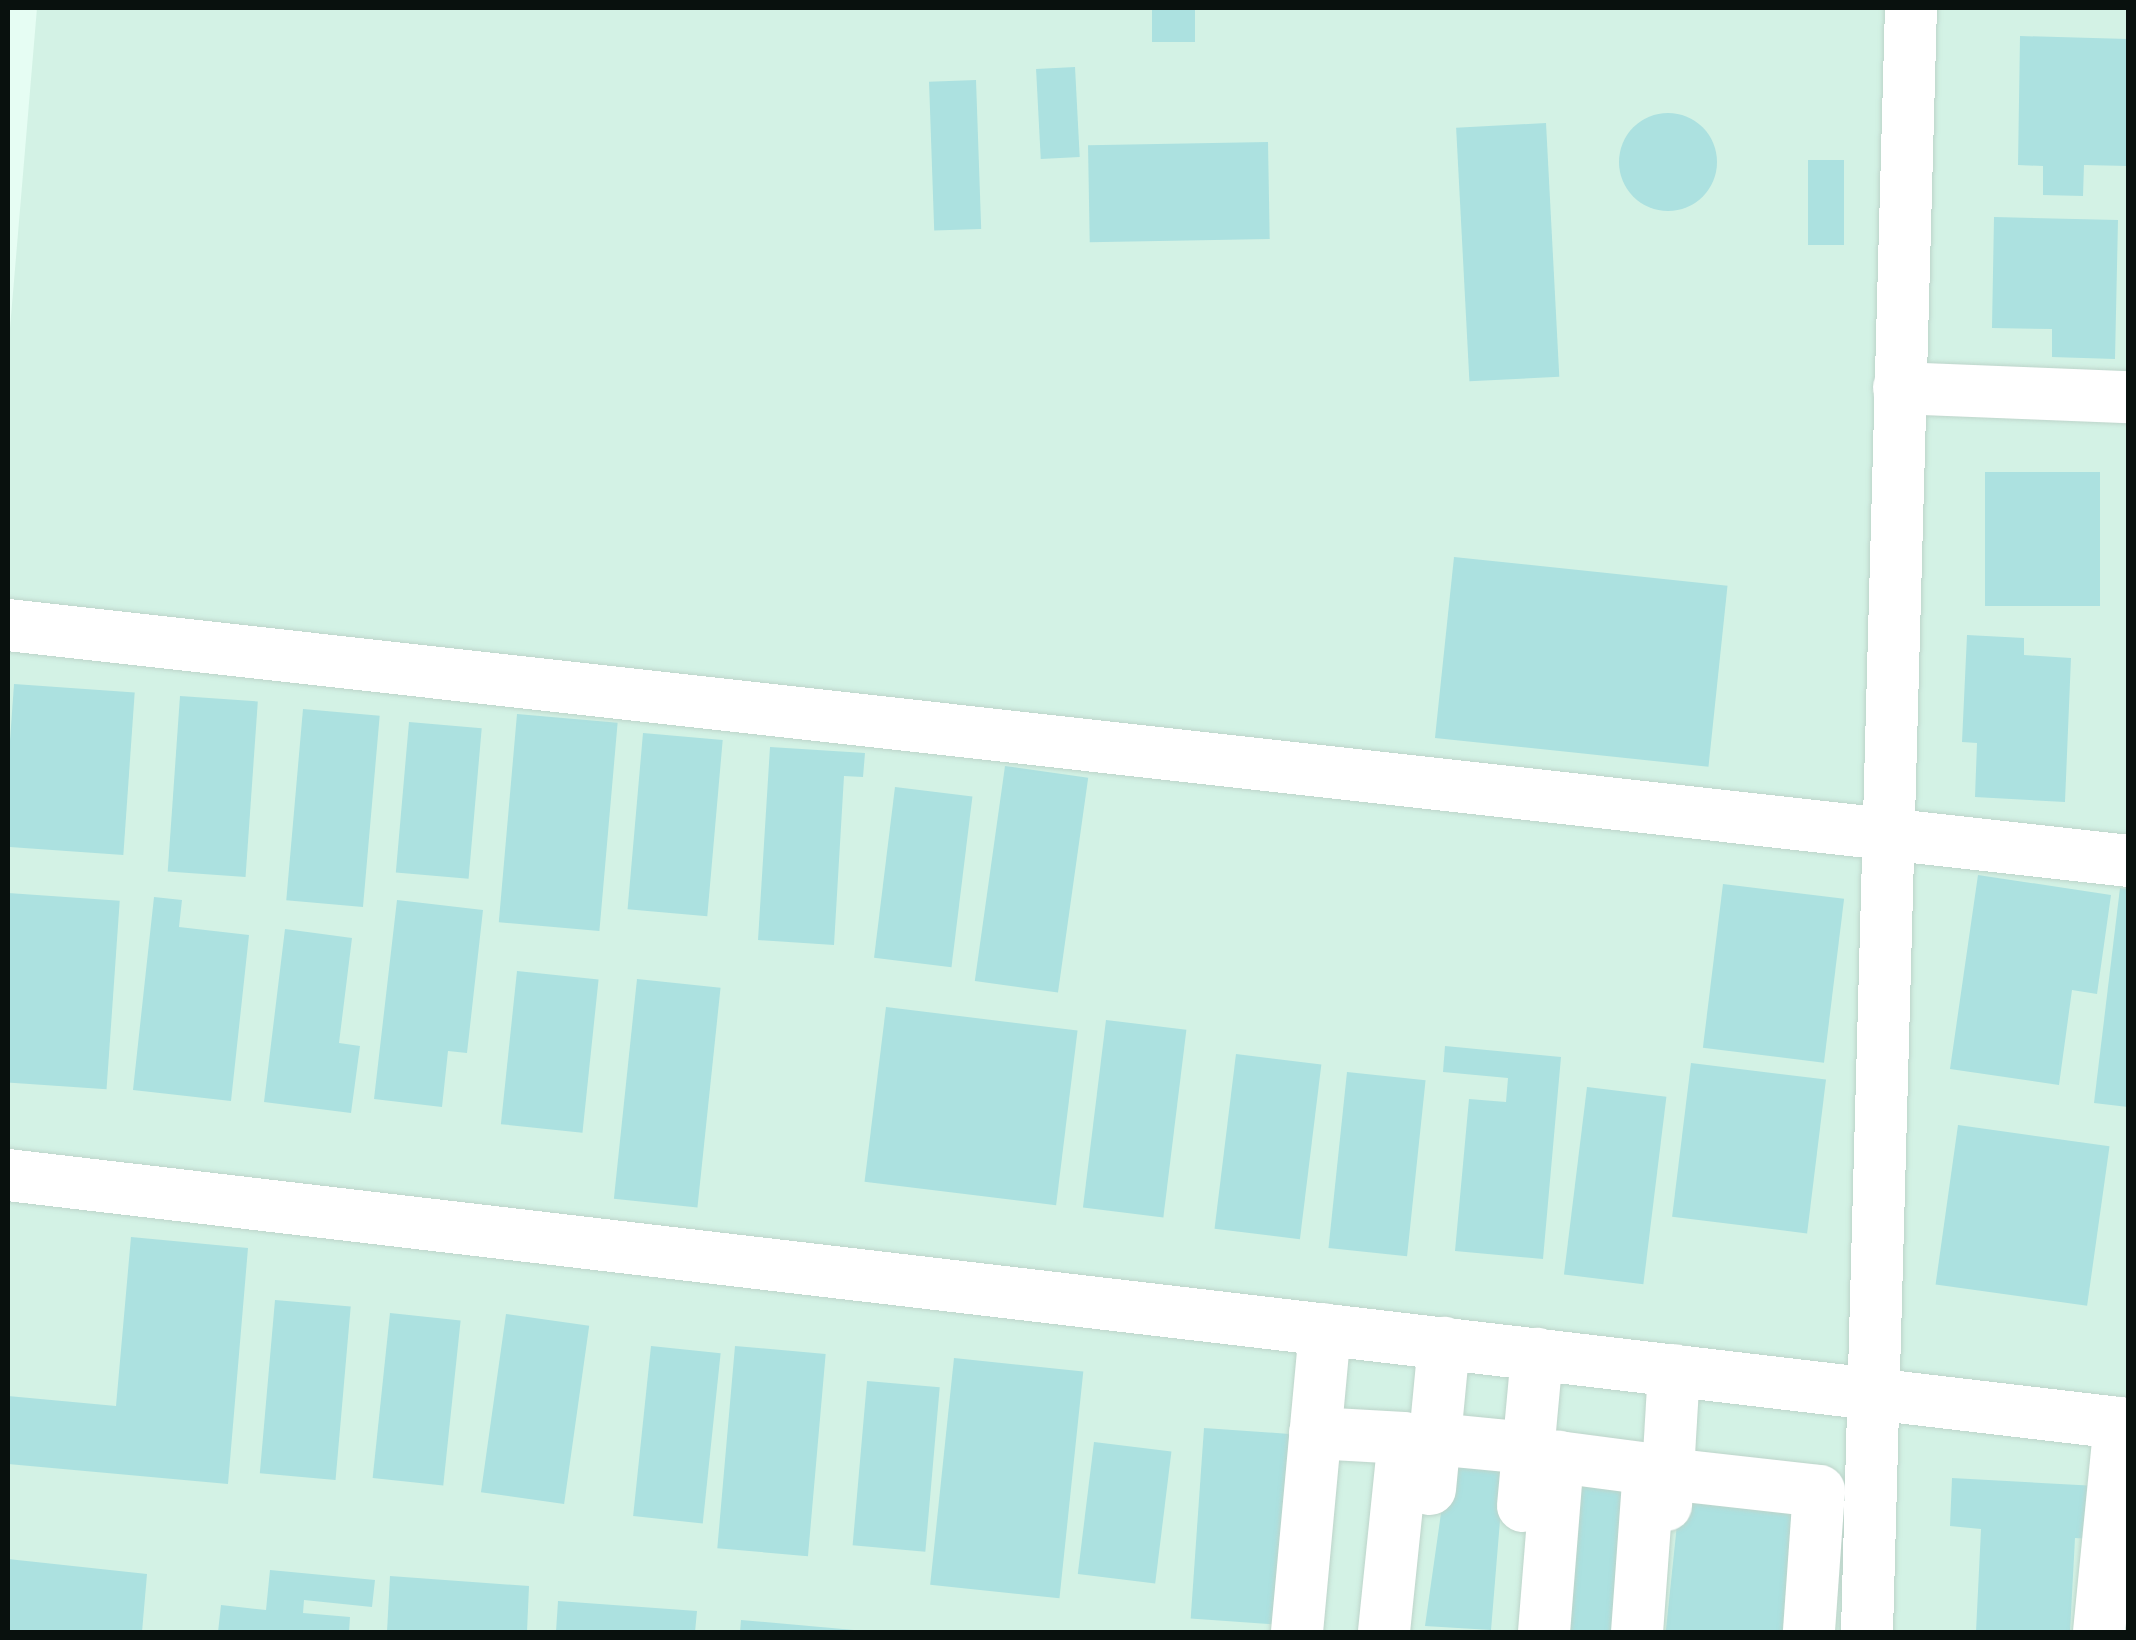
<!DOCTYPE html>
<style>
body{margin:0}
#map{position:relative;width:2136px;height:1640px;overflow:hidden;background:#e6fdf3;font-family:"Public Sans",sans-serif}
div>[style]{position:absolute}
.built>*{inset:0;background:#d3f2e5}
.building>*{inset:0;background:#ace1e0;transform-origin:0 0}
.round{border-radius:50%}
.roads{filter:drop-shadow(0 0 2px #bdd4ca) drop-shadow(0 0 2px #bdd4ca)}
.minor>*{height:52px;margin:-26px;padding:0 26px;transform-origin:26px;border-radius:26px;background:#fff}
span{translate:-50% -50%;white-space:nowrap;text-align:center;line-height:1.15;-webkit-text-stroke:10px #e6fdf3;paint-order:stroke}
.frame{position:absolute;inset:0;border:10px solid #09110e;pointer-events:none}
</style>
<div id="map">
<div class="built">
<i style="clip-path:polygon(37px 8px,2128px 8px,2128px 1632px,8px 1632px,8px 352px)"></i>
</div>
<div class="building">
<i style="left:1152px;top:8px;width:43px;height:34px"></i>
<i style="clip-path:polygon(2020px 36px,2128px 39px,2128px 166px,2084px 165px,2083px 196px,2043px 195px,2043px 166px,2018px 165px)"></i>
<i style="left:1075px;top:67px;width:90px;height:39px;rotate:87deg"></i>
<i style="left:976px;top:80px;width:149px;height:47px;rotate:88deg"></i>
<i class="round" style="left:1619px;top:113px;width:98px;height:98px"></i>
<i style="left:1546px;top:123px;width:254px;height:90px;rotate:87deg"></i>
<i style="left:1268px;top:142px;width:97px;height:180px;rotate:89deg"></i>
<i style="left:1808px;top:160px;width:36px;height:85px"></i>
<i style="clip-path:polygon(1994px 217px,2118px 220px,2115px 359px,2052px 357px,2052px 329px,1992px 328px)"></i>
<i style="left:1985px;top:472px;width:115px;height:134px"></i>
<i style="left:1454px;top:557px;width:275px;height:182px;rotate:6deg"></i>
<i style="clip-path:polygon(1967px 635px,2024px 638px,2024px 655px,2071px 658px,2065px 802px,1975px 797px,1977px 743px,1962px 742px)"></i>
<i style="left:14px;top:684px;width:121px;height:163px;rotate:4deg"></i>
<i style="left:180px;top:696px;width:78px;height:176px;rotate:4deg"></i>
<i style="left:303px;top:709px;width:77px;height:192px;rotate:5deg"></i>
<i style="left:517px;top:714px;width:101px;height:209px;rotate:5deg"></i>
<i style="left:409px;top:722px;width:73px;height:151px;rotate:5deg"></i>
<i style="left:643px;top:733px;width:80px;height:177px;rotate:5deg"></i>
<i style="clip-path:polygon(770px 747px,865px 753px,863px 777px,844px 776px,834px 945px,758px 940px)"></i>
<i style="left:1005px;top:766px;width:84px;height:217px;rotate:8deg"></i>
<i style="left:895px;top:787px;width:78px;height:172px;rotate:7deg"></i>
<i style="clip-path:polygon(1978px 875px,2111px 895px,2097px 994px,2072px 990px,2059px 1085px,1950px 1069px)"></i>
<i style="left:1723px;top:884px;width:122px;height:165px;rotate:7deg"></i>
<i style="clip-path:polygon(2120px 888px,2128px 889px,2128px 1107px,2094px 1103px)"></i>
<i style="left:8px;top:893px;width:112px;height:189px;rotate:4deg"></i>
<i style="clip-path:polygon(154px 897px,182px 900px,179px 927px,249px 935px,231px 1101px,133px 1090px)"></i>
<i style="clip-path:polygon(397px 900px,483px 910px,467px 1053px,448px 1051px,442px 1107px,374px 1099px)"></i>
<i style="clip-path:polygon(285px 929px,352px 938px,339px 1043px,360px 1046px,351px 1113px,264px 1102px)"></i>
<i style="left:517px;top:971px;width:82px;height:154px;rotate:6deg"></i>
<i style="left:637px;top:979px;width:84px;height:221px;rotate:6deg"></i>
<i style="left:886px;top:1007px;width:193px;height:176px;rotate:7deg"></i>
<i style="left:1106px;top:1020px;width:81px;height:189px;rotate:7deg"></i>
<i style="clip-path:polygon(1445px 1046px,1561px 1057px,1543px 1259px,1455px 1251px,1469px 1099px,1506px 1102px,1508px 1078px,1443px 1072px)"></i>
<i style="left:1236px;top:1054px;width:86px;height:176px;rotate:7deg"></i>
<i style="left:1691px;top:1063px;width:136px;height:155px;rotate:7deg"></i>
<i style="left:1347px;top:1072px;width:79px;height:177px;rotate:6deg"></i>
<i style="left:1587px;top:1087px;width:80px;height:189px;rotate:7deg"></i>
<i style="left:1958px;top:1125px;width:153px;height:161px;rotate:8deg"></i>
<i style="clip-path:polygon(131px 1237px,248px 1248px,228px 1484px,8px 1464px,8px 1396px,116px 1406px)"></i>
<i style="left:275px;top:1300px;width:76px;height:174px;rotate:5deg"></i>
<i style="left:390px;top:1313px;width:71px;height:166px;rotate:6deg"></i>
<i style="left:506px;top:1314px;width:84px;height:180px;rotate:8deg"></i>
<i style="left:651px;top:1346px;width:70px;height:171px;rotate:6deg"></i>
<i style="left:735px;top:1346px;width:91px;height:203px;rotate:5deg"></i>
<i style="left:954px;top:1358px;width:130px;height:228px;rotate:6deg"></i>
<i style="left:867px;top:1381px;width:73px;height:165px;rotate:5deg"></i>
<i style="left:1204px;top:1428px;width:89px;height:191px;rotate:4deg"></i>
<i style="left:1094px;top:1442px;width:78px;height:133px;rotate:7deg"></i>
<i style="clip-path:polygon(1448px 1464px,1504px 1472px,1491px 1630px,1425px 1626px)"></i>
<i style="left:1566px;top:1475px;width:77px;height:157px;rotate:4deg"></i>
<i style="clip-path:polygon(1952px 1478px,2097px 1486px,2094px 1539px,2075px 1538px,2070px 1632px,1976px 1632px,1981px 1529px,1950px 1526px)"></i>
<i style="left:1680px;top:1496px;width:130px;height:136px;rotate:6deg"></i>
<i style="clip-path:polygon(8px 1559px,147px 1574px,142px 1632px,8px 1632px)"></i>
<i style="clip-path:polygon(270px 1570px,375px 1580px,372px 1607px,304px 1600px,303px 1613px,350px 1617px,349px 1632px,218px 1632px,221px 1605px,266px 1610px)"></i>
<i style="clip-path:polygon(390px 1576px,529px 1586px,527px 1632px,387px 1632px)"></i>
<i style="clip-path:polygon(558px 1601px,697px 1611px,695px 1632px,556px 1632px)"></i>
<i style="clip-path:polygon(741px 1620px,854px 1630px,854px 1632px,740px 1632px)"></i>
</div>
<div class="roads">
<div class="minor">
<i style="left:1899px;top:388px;width:229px;rotate:2.3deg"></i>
<i style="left:8px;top:625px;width:2133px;rotate:6.35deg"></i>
<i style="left:8px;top:1175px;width:2135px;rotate:6.7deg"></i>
<i style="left:1315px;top:1433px;width:89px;rotate:3.2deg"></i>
<i style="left:1404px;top:1438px;width:195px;rotate:95.9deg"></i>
<i style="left:1435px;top:1439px;width:92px;rotate:5.6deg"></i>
<i style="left:1668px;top:1474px;width:152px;rotate:6.4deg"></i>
<i style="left:1819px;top:1491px;width:141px;rotate:94.1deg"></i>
<i style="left:1430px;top:1489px;width:147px;rotate:-84.5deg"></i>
<i style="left:1666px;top:1505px;width:135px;rotate:-86.6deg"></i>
<i style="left:1523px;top:1506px;width:153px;rotate:-84.7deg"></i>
<i style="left:1297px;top:1632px;width:304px;rotate:-84.7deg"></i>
<i style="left:1544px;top:1632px;width:176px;rotate:-85.4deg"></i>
<i style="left:1558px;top:1457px;width:92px;rotate:7.5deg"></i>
<i style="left:1649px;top:1469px;width:163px;rotate:94.2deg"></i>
<i style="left:1867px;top:1632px;width:1625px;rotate:-88.45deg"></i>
<i style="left:2099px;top:1632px;width:210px;rotate:-84.3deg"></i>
</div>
</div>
<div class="frame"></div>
</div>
